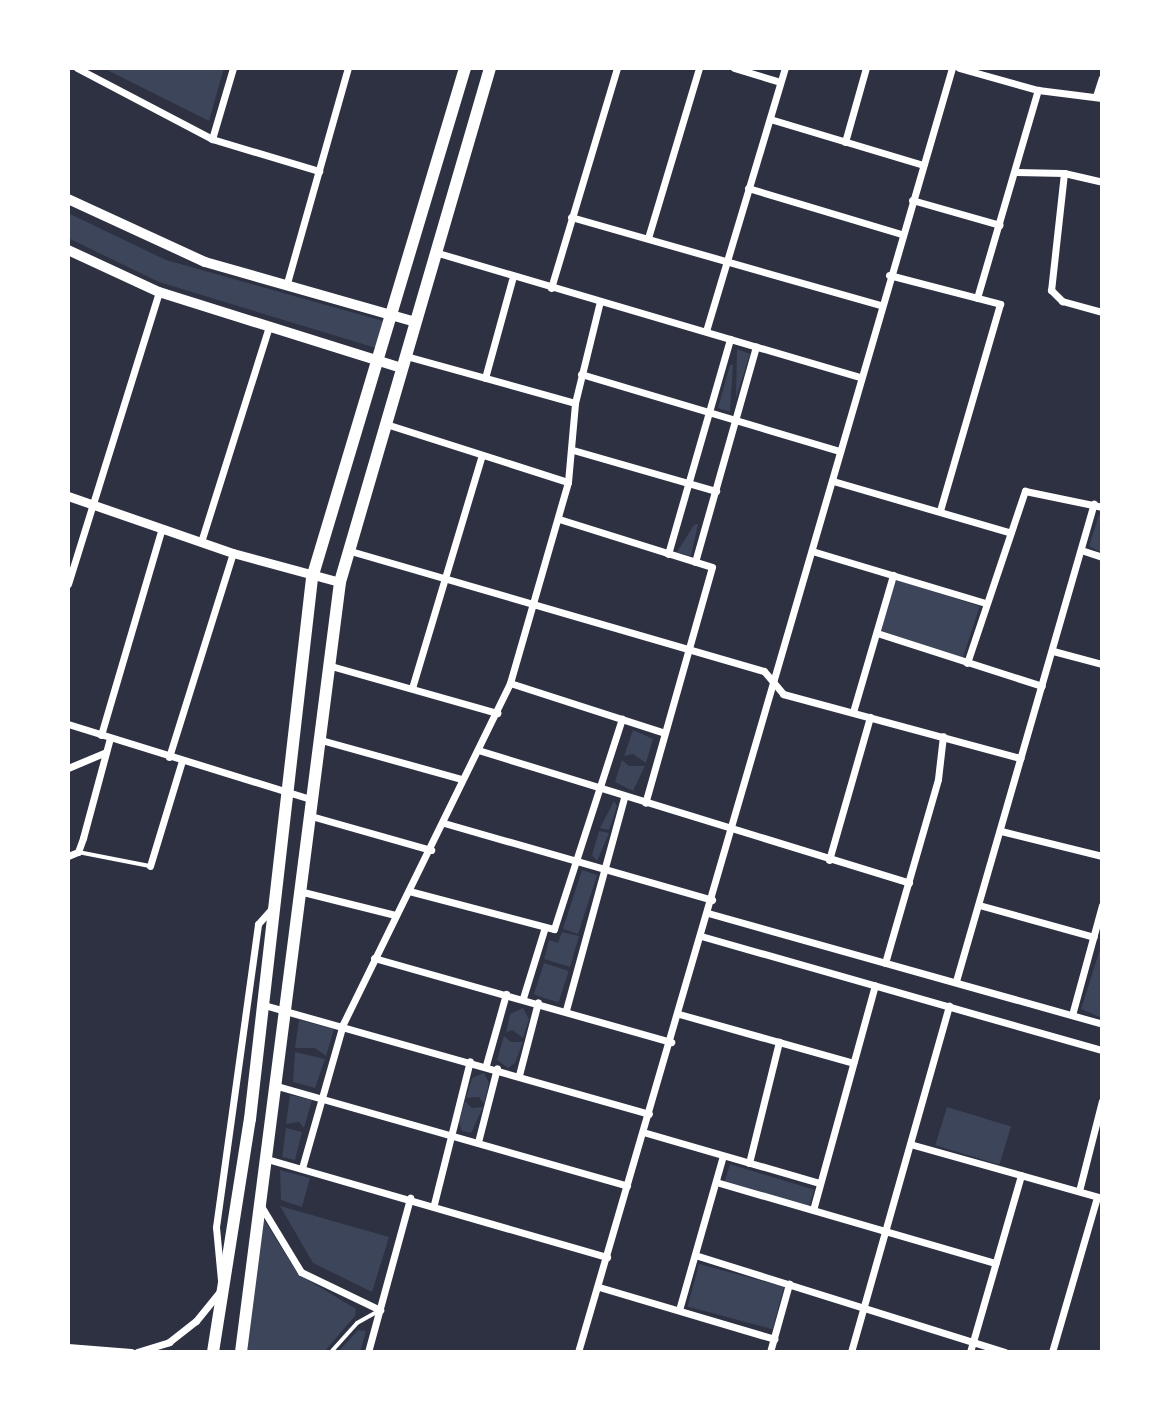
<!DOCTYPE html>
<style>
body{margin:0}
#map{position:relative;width:1170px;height:1420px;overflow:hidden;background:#2d3142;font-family:Signika,sans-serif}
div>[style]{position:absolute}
.green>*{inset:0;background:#3c4559;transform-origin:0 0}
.service>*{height:4px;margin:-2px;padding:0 2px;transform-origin:2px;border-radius:2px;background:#fff}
.minor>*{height:7px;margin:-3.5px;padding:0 3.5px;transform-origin:3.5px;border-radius:3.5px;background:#fff}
.tertiary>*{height:9px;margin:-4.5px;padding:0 4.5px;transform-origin:4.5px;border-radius:4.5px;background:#fff}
.secondary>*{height:10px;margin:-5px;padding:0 5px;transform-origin:5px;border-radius:5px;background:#fff}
.primary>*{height:12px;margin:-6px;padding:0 6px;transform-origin:6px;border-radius:6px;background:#fff}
span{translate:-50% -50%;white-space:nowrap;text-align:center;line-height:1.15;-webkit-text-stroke:8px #fff;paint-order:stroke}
.frame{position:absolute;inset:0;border:70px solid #fff;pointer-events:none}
</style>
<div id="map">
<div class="green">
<i style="clip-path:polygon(103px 68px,224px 68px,209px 121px)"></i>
<i style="clip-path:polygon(68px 213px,166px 260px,383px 321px,376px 348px,159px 282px,68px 238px)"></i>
<i style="clip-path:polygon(737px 349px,750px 354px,736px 398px)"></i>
<i style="clip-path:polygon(730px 365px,733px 365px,730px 412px,718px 408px)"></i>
<i style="clip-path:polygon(1099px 515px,1102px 516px,1102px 553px,1089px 546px)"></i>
<i style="clip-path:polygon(698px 524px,691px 556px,677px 552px,694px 525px)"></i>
<i style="left:896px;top:579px;width:88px;height:54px;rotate:18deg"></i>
<i style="clip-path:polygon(633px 730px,653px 739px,646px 763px,633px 754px,624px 756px)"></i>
<i style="clip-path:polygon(622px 760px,629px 766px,645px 766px,633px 791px,615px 782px)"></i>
<i style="clip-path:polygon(614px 801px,617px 806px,609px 830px,600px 828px)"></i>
<i style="clip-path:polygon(599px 831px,609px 833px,597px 861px,592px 855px)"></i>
<i style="left:582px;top:870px;width:16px;height:62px;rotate:18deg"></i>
<i style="clip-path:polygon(562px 932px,579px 936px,570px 967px,544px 959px,549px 940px,558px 943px)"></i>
<i style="clip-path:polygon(1102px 943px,1102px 1018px,1081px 1009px)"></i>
<i style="left:544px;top:963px;width:26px;height:33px;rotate:18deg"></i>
<i style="clip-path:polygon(523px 1008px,529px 1019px,523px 1038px,512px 1030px,506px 1033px,510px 1014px)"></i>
<i style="clip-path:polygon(299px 1020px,334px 1029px,326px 1056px,315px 1048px,295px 1048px)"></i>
<i style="clip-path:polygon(504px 1036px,511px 1042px,523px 1042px,515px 1063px,508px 1068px,497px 1060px)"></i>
<i style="clip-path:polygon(295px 1052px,325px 1059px,315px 1088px,293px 1082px)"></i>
<i style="clip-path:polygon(484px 1073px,489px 1083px,484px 1104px,479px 1097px,466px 1098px,472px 1078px)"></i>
<i style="clip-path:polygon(290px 1095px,312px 1100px,304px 1128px,299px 1122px,286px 1124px)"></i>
<i style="clip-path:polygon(465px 1101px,472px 1108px,483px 1107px,471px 1133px,462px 1131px,459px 1122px)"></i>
<i style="left:947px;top:1107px;width:67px;height:40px;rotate:17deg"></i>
<i style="clip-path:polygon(286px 1128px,302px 1132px,295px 1160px,282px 1157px)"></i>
<i style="left:730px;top:1164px;width:88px;height:19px;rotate:17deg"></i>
<i style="clip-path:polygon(280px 1170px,310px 1178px,302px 1207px,281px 1200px)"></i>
<i style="clip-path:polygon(280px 1206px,389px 1237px,372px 1292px,313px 1263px)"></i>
<i style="clip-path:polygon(263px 1218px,298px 1274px,356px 1309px,355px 1316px,324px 1352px,244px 1352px)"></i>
<i style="left:699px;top:1264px;width:88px;height:44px;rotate:15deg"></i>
<i style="clip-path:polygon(358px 1330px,366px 1331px,360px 1352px,338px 1352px)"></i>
</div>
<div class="service">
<i style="left:78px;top:852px;width:73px;rotate:11deg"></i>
<i style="left:331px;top:1352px;width:39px;rotate:-48deg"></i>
<i style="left:357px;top:1323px;width:23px;rotate:-29deg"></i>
</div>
<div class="minor">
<i style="left:77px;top:68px;width:153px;rotate:27.7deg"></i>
<i style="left:212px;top:139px;width:112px;rotate:16.7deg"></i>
<i style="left:734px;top:68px;width:48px;rotate:16.9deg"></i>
<i style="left:959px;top:68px;width:82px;rotate:15.6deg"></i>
<i style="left:1038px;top:90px;width:64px;rotate:7.1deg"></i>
<i style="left:1096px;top:96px;width:19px;rotate:-72deg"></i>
<i style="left:770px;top:119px;width:160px;rotate:16.7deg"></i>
<i style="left:212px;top:139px;width:74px;rotate:-73.5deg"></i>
<i style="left:845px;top:142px;width:77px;rotate:-74.2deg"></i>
<i style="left:1016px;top:172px;width:48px;rotate:1.2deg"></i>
<i style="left:1064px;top:173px;width:39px;rotate:13deg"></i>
<i style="left:1064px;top:173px;width:118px;rotate:96.3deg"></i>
<i style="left:1051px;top:290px;width:16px;rotate:45deg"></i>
<i style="left:1062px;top:301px;width:41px;rotate:15.4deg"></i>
<i style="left:748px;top:188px;width:160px;rotate:16.7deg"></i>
<i style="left:912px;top:200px;width:91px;rotate:15.9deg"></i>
<i style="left:571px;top:217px;width:321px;rotate:15.9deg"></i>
<i style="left:648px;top:238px;width:177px;rotate:-73.3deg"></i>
<i style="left:438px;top:253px;width:440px;rotate:16.4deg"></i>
<i style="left:889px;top:275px;width:115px;rotate:14.6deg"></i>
<i style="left:1000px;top:304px;width:215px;rotate:106.2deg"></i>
<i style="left:287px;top:283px;width:223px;rotate:-74.2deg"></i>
<i style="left:551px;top:288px;width:230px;rotate:-73.3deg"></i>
<i style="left:977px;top:298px;width:217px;rotate:-73.7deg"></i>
<i style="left:706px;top:331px;width:275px;rotate:-73.3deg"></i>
<i style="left:406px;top:356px;width:175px;rotate:15.5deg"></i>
<i style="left:581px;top:374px;width:270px;rotate:16.6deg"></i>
<i style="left:485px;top:378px;width:106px;rotate:-74.6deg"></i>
<i style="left:386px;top:424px;width:191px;rotate:17.7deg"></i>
<i style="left:573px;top:450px;width:149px;rotate:16deg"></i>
<i style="left:833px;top:481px;width:183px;rotate:16.2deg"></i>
<i style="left:559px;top:519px;width:160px;rotate:17.4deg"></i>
<i style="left:712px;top:567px;width:245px;rotate:105.8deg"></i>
<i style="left:201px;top:542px;width:226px;rotate:-72.5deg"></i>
<i style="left:347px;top:550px;width:434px;rotate:16.2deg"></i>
<i style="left:764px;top:671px;width:30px;rotate:50deg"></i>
<i style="left:783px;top:694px;width:246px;rotate:15.1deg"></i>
<i style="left:1081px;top:550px;width:22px;rotate:18deg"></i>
<i style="left:812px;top:551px;width:181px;rotate:16.7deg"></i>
<i style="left:668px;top:554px;width:224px;rotate:-73.9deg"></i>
<i style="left:695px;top:562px;width:224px;rotate:-74.2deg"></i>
<i style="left:68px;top:584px;width:306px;rotate:-72.7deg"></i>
<i style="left:877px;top:633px;width:173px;rotate:17.8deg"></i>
<i style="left:1053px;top:651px;width:51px;rotate:14.9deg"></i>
<i style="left:967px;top:663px;width:182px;rotate:-71.4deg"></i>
<i style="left:1025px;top:491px;width:79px;rotate:11.7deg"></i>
<i style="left:331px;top:666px;width:173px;rotate:15.8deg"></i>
<i style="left:510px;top:683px;width:160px;rotate:17.9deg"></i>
<i style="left:412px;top:688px;width:243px;rotate:-73.3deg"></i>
<i style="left:853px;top:712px;width:143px;rotate:-73.7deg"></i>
<i style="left:68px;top:724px;width:257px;rotate:17.2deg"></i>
<i style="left:101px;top:735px;width:216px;rotate:-73.6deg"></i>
<i style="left:321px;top:740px;width:146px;rotate:15.5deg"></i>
<i style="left:478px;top:750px;width:451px;rotate:17.1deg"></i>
<i style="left:169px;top:757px;width:214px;rotate:-72.6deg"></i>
<i style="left:68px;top:768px;width:41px;rotate:-22.8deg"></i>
<i style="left:311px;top:816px;width:125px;rotate:15.8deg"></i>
<i style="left:444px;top:823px;width:279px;rotate:16deg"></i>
<i style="left:1001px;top:831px;width:104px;rotate:13.9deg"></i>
<i style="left:68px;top:856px;width:11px;rotate:-22deg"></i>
<i style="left:78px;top:852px;width:15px;rotate:-70deg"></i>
<i style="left:83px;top:838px;width:104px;rotate:-74.9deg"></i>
<i style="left:829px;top:860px;width:149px;rotate:-74deg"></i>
<i style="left:150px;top:866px;width:110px;rotate:-73.1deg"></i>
<i style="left:409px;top:891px;width:150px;rotate:14.7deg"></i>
<i style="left:554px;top:929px;width:221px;rotate:-72.1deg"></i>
<i style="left:303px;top:892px;width:95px;rotate:14deg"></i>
<i style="left:979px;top:905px;width:119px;rotate:15.5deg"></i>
<i style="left:708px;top:913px;width:409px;rotate:15.7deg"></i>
<i style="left:701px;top:936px;width:417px;rotate:15.9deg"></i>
<i style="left:374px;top:958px;width:309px;rotate:15.8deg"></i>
<i style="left:885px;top:963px;width:191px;rotate:-73.9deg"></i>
<i style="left:938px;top:779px;width:43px;rotate:-83.4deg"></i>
<i style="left:956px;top:981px;width:497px;rotate:-73.9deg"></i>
<i style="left:523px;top:998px;width:74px;rotate:-72.8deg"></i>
<i style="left:264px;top:1005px;width:400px;rotate:15.8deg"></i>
<i style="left:566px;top:1010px;width:220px;rotate:-74.7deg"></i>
<i style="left:679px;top:1014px;width:181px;rotate:15.7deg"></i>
<i style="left:1072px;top:1015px;width:114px;rotate:-74.7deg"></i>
<i style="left:486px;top:1065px;width:74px;rotate:-74.3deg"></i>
<i style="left:519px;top:1075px;width:75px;rotate:-75.4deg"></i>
<i style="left:277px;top:1086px;width:364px;rotate:15.9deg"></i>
<i style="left:643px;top:1132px;width:184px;rotate:16.1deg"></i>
<i style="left:478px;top:1142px;width:76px;rotate:-75.6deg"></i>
<i style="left:910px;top:1144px;width:199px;rotate:15.7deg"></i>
<i style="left:267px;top:1159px;width:354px;rotate:16.1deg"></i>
<i style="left:749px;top:1163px;width:125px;rotate:-76.1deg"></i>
<i style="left:302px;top:1168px;width:150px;rotate:-74.1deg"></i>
<i style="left:343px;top:1024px;width:380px;rotate:-63.9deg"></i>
<i style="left:510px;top:683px;width:209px;rotate:-73.9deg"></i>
<i style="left:568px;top:482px;width:79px;rotate:-84.9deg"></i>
<i style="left:575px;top:403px;width:105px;rotate:-76.2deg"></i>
<i style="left:716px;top:1182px;width:291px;rotate:16.2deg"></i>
<i style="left:1079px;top:1191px;width:93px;rotate:-75.7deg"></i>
<i style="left:434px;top:1204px;width:147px;rotate:-75.9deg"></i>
<i style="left:261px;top:1206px;width:77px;rotate:58.8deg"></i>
<i style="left:301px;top:1272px;width:88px;rotate:25.7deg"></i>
<i style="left:813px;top:1210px;width:233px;rotate:-74.6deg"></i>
<i style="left:695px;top:1255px;width:325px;rotate:17.4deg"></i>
<i style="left:221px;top:1280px;width:53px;rotate:-95.4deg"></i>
<i style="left:216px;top:1227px;width:306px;rotate:-82.1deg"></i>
<i style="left:258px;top:924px;width:24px;rotate:-48deg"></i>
<i style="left:599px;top:1287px;width:183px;rotate:16.5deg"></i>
<i style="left:679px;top:1310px;width:160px;rotate:-74.1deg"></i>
<i style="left:68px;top:1347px;width:63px;rotate:4.5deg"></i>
<i style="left:137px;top:1352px;width:34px;rotate:-17deg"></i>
<i style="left:169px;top:1342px;width:34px;rotate:-38deg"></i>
<i style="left:196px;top:1321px;width:38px;rotate:-51deg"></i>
<i style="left:368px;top:1352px;width:160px;rotate:-74.7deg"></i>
<i style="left:578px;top:1352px;width:1337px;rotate:-73.76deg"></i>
<i style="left:770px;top:1352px;width:71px;rotate:-74.4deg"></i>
<i style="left:851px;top:1352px;width:360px;rotate:-74.2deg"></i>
<i style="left:970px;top:1352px;width:184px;rotate:-73.9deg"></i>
<i style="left:1052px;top:1352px;width:161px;rotate:-73.8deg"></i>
</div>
<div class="tertiary">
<i style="left:68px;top:496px;width:175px;rotate:19.1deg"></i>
<i style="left:233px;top:553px;width:111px;rotate:15.2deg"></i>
</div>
<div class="secondary">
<i style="left:68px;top:199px;width:151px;rotate:24.7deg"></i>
<i style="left:205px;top:262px;width:219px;rotate:15.9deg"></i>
<i style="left:68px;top:250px;width:100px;rotate:24.8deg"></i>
<i style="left:159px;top:292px;width:255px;rotate:17.4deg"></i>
</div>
<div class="primary">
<i style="left:213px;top:1352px;width:236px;rotate:-81deg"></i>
<i style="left:250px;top:1119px;width:545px;rotate:-83.46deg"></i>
<i style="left:312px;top:578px;width:532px;rotate:-73.3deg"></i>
<i style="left:241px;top:1352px;width:776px;rotate:-82.67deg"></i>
<i style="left:340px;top:582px;width:535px;rotate:-73.73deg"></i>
</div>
<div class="frame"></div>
</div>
